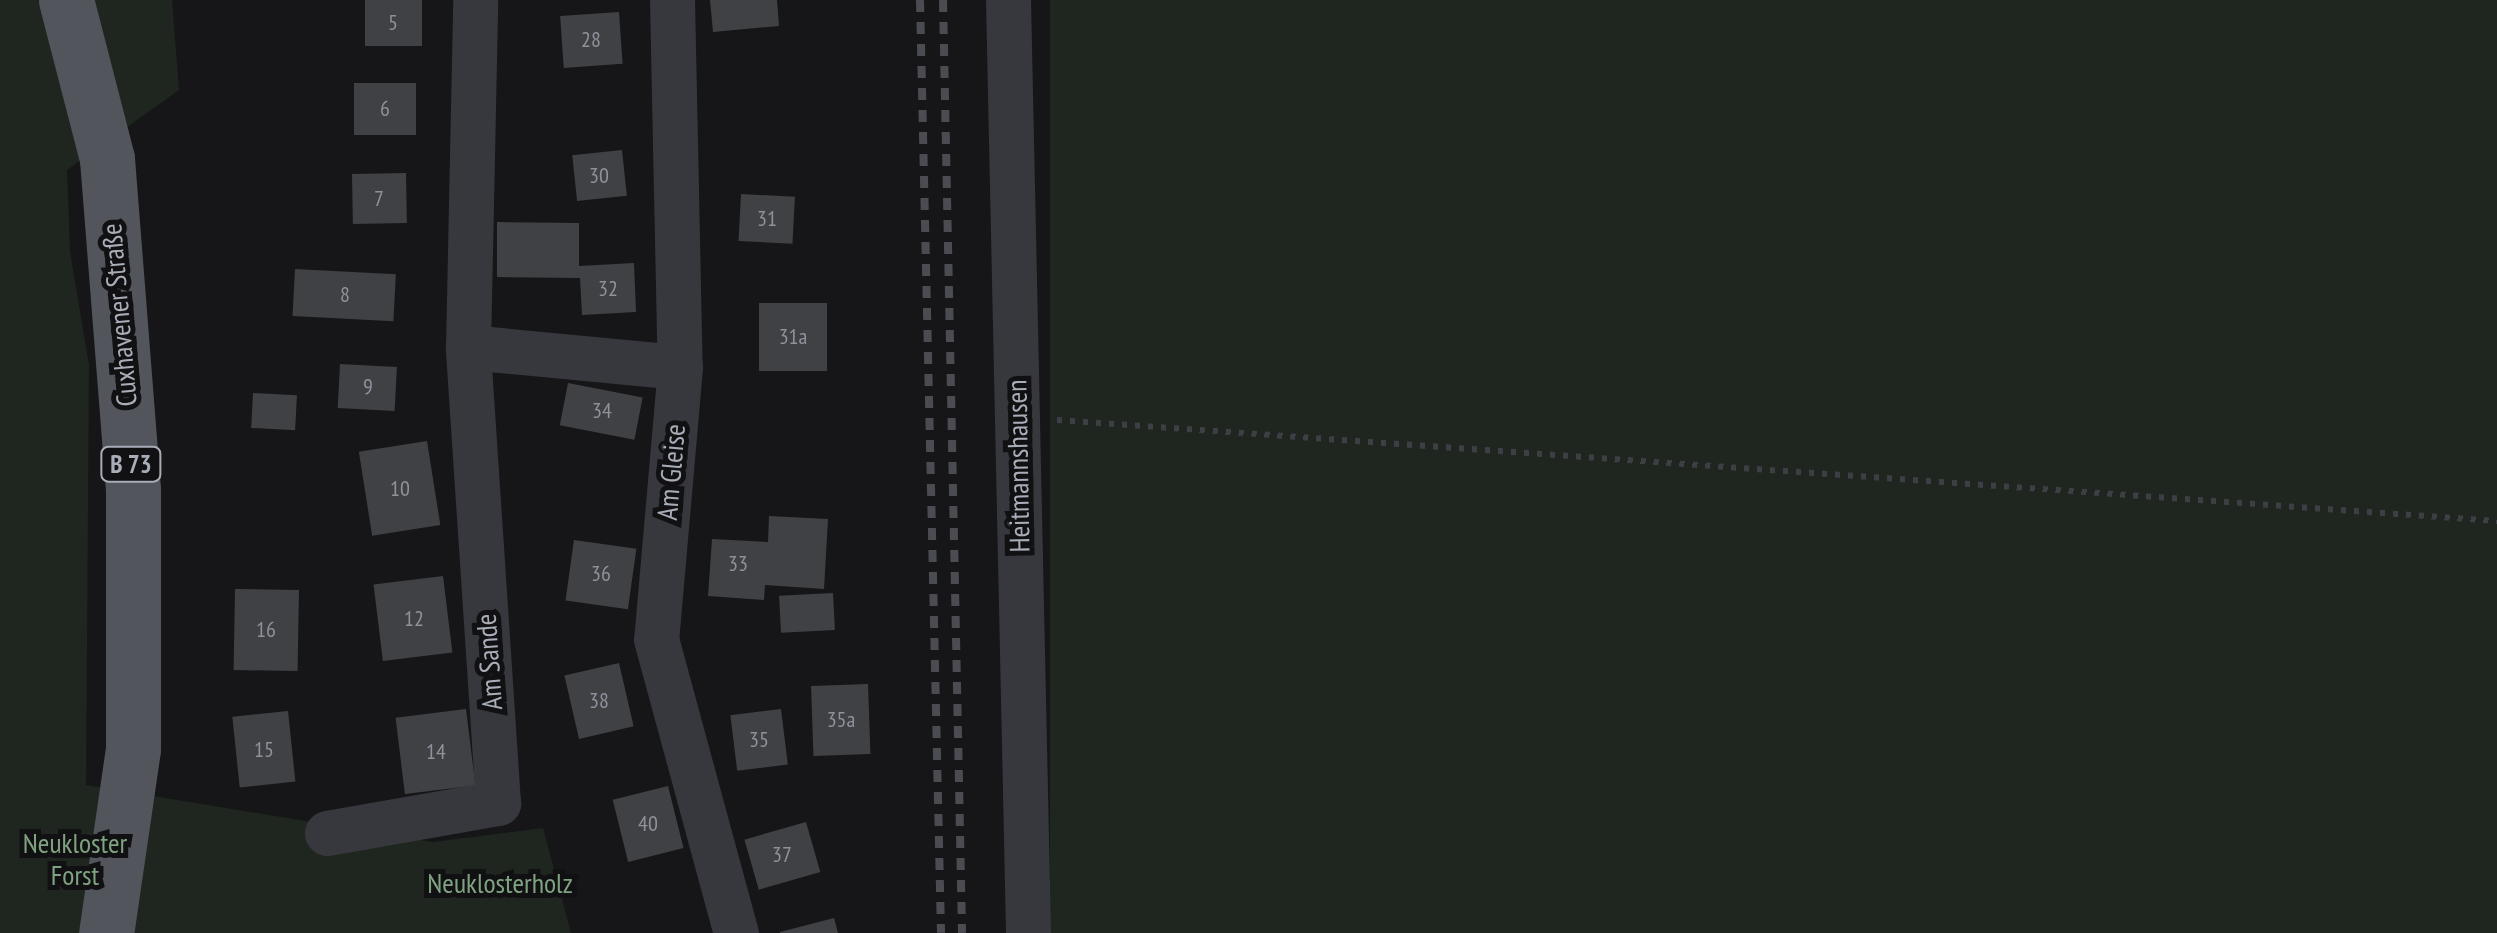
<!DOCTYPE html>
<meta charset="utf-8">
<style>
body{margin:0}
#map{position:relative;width:2497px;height:933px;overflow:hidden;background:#161618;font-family:"PT Sans Narrow",sans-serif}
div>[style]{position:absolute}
.green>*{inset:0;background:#1e261f;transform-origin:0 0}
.building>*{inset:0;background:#404145;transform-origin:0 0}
.path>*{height:6px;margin-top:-3px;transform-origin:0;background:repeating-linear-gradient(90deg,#3d3f44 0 5px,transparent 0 13px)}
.street>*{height:45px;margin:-22.5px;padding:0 22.5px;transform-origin:22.5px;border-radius:22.5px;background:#37383d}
.primary>*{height:55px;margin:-27.5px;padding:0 27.5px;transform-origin:27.5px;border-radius:27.5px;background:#53555c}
.rail>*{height:8px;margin-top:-4px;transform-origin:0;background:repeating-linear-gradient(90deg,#4a4c52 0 12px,transparent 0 22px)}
span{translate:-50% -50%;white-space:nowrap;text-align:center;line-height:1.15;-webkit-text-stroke:10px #111113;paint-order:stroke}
.number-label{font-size:22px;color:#8e929b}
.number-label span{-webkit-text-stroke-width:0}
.shield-label span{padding:2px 8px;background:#111113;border:2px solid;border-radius:8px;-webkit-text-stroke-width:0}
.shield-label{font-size:25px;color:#a8adb8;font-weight:700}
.street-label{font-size:28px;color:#a8adb8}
.park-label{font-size:28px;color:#7fa381}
</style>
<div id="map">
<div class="green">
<i style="clip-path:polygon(0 0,172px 0,179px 90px,67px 170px,70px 252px,89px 365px,86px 785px,433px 842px,543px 828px,571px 933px,0 933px)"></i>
<i style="left:1050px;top:0;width:1447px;height:933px"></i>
</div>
<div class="building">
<i style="left:365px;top:0;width:57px;height:46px"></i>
<i style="clip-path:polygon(710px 0,777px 0,779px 26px,713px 32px)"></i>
<i style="left:619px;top:12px;width:52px;height:59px;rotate:86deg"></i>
<i style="left:354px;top:83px;width:62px;height:52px"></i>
<i style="left:622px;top:150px;width:46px;height:50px;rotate:84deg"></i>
<i style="left:406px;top:173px;width:50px;height:54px;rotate:89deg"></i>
<i style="left:741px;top:194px;width:54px;height:47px;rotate:3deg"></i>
<i style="clip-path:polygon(497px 222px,579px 223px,579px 266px,634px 263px,636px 312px,582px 315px,580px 278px,497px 277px)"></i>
<i style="left:295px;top:269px;width:101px;height:47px;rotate:3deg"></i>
<i style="left:759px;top:303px;width:68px;height:68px"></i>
<i style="left:340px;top:364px;width:57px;height:44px;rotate:3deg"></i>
<i style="left:568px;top:383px;width:76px;height:43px;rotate:11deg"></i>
<i style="left:253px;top:393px;width:44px;height:35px;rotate:3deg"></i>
<i style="left:427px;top:441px;width:85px;height:69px;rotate:81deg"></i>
<i style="clip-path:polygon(769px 516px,828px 519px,824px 589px,765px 585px,764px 600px,708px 596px,712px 539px,768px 542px)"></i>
<i style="left:574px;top:540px;width:63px;height:61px;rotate:8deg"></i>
<i style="left:443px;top:576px;width:77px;height:70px;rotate:83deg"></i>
<i style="left:235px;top:589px;width:64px;height:81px;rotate:1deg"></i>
<i style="left:833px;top:593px;width:37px;height:54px;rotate:87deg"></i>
<i style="left:619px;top:663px;width:65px;height:56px;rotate:77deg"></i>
<i style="left:868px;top:684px;width:70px;height:57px;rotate:88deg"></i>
<i style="left:466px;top:709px;width:77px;height:71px;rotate:83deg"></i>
<i style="left:781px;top:709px;width:56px;height:51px;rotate:83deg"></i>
<i style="left:288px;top:711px;width:71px;height:56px;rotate:84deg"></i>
<i style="left:668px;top:786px;width:64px;height:57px;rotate:76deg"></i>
<i style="left:806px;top:822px;width:52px;height:64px;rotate:74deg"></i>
<i style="clip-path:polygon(834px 918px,838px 933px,780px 933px,780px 932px)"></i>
</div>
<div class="path">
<i style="left:1057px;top:420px;width:1444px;rotate:4.01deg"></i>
</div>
<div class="street">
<i style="left:672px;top:0;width:367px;rotate:88.8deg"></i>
<i style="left:680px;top:367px;width:273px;rotate:95deg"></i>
<i style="left:656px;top:639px;width:305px;rotate:74.8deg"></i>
<i style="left:1008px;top:0;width:933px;rotate:88.77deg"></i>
<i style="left:468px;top:347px;width:347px;rotate:-88.8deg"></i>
<i style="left:327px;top:833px;width:174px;rotate:-10deg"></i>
<i style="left:498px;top:803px;width:457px;rotate:-93.8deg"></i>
<i style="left:468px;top:347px;width:213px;rotate:5.4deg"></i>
</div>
<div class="primary">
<i style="left:66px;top:0;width:164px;rotate:75.5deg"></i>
<i style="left:107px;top:159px;width:331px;rotate:85.5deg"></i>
<i style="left:133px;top:489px;width:260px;rotate:90deg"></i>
<i style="left:133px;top:749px;width:186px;rotate:98.3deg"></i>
</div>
<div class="rail">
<i style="left:920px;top:0;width:933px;rotate:88.71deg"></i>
<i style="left:943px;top:0;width:933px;rotate:88.83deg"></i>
</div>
<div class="number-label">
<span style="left:393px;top:23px">5</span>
<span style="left:591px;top:40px">28</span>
<span style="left:385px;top:109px">6</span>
<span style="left:599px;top:176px">30</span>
<span style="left:379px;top:199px">7</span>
<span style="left:767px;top:219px">31</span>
<span style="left:608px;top:289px">32</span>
<span style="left:345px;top:295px">8</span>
<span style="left:793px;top:337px">31a</span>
<span style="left:368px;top:387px">9</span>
<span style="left:602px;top:411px">34</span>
<span style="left:400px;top:489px">10</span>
<span style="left:738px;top:564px">33</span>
<span style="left:601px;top:574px">36</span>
<span style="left:414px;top:619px">12</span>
<span style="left:266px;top:630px">16</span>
<span style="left:599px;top:701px">38</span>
<span style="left:841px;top:720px">35a</span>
<span style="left:759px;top:740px">35</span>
<span style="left:264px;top:750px">15</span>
<span style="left:436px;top:752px">14</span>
<span style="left:648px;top:824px">40</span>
<span style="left:782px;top:855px">37</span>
</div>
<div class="shield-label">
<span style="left:131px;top:464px">B 73</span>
</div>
<div class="street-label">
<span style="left:119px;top:315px;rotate:-95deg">Cuxhavener Straße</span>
<span style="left:1018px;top:466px;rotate:-91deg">Heitmannshausen</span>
<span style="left:671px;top:472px;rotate:-85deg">Am Gleise</span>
<span style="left:489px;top:662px;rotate:-94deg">Am Sande</span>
</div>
<div class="park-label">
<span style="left:75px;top:859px">Neukloster<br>Forst</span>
<span style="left:500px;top:883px">Neuklosterholz</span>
</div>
</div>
